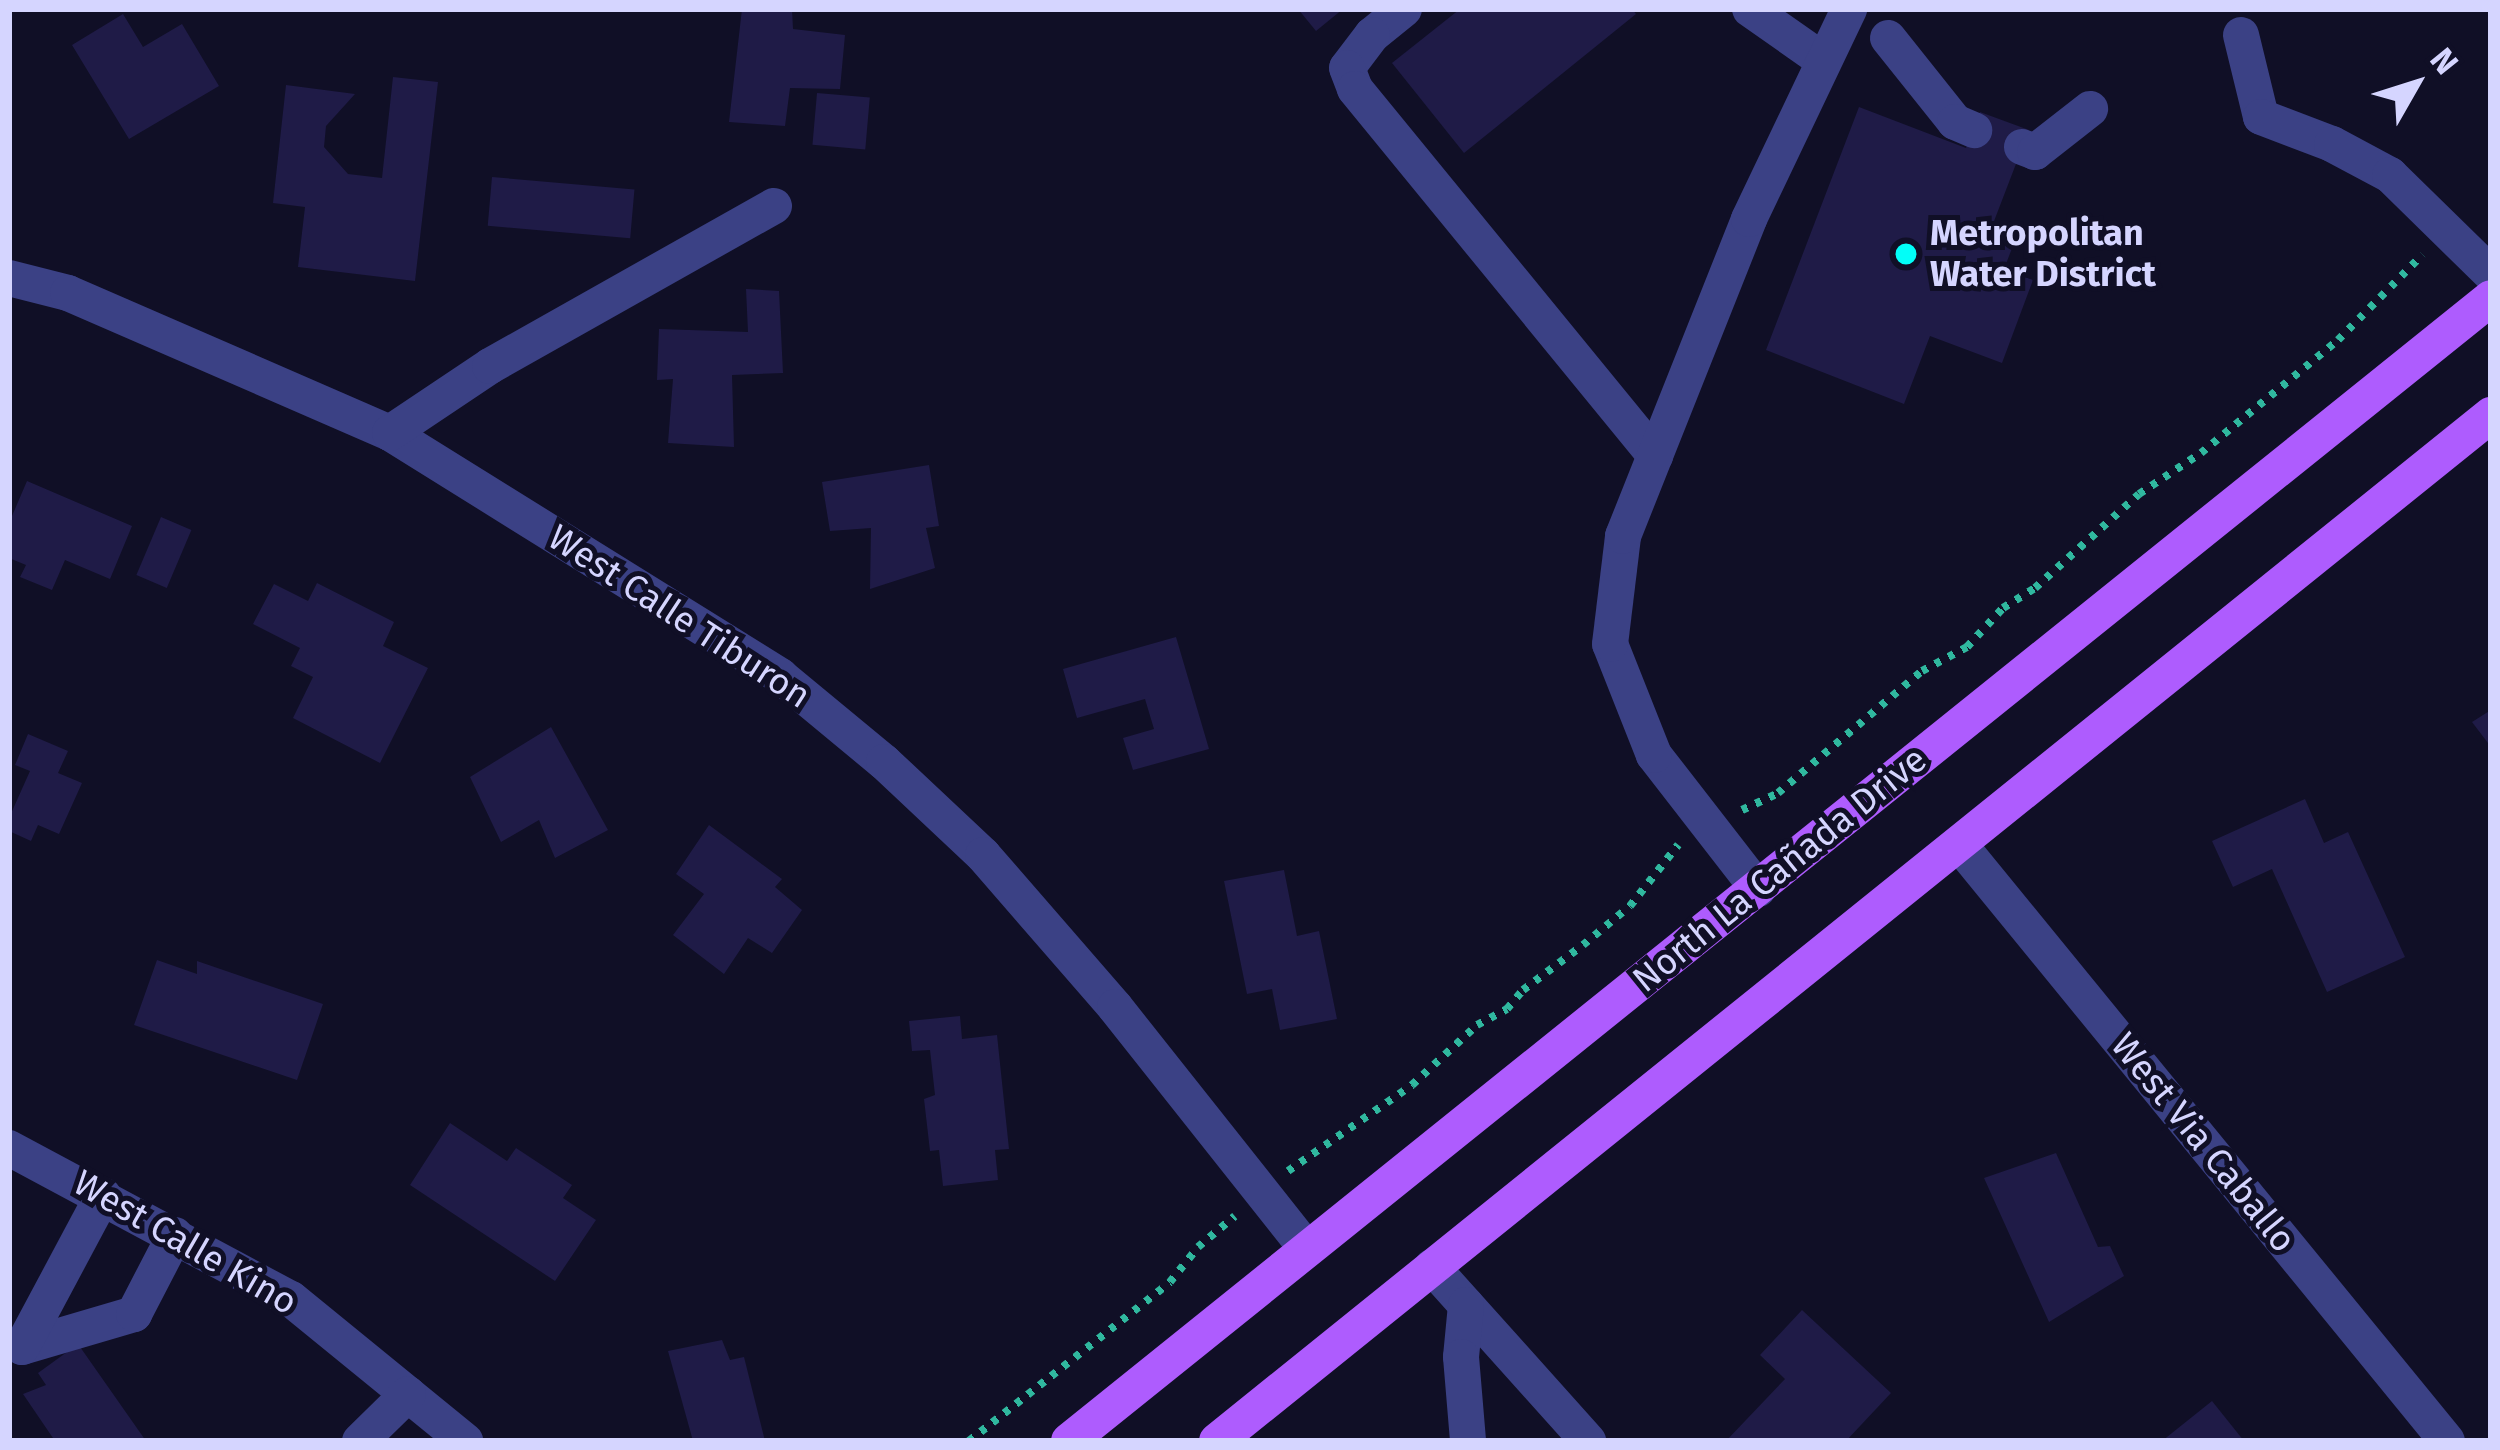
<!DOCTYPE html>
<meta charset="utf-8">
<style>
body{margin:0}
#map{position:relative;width:2500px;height:1450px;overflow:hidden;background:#100f26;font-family:"Fira Sans",sans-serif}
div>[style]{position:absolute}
.building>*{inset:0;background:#1f1b47;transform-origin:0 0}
.path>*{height:8px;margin-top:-4px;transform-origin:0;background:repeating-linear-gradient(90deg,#30b89f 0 6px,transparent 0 15px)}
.minor>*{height:36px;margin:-18px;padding:0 18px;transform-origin:18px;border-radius:18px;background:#3b4185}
.major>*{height:36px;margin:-18px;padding:0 18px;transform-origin:18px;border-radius:18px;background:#ae5cfe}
.dots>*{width:33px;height:33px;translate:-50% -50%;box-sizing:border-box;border:6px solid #100f26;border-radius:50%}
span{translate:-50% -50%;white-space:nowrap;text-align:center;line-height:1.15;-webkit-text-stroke:10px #100f26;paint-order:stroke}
.poi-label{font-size:36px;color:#d5d5ff;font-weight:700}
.left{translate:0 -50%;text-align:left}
.street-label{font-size:36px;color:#d5d5ff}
.frame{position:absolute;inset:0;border:12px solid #d5d5ff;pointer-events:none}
.north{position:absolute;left:2356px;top:24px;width:120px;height:120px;-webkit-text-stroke:9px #100f26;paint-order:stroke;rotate:51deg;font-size:33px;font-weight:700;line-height:48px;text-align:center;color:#d5d5ff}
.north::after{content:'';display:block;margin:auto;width:42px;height:54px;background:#d5d5ff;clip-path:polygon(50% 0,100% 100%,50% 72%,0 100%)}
</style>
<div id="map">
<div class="building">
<i style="clip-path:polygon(742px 9px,792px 9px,793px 29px,845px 35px,840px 89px,790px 88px,785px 126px,729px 122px)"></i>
<i style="clip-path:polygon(1298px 9px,1343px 9px,1316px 31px)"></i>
<i style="clip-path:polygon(1460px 9px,1632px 9px,1636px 14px,1464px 153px,1392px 63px)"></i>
<i style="clip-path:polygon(123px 14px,143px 47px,182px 24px,219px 86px,129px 139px,72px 45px)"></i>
<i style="clip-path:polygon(393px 77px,438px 82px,415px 281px,298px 267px,305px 207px,273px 203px,286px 85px,355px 94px,326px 126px,324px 147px,348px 174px,382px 178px)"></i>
<i style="left:817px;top:93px;width:53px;height:52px;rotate:5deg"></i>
<i style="clip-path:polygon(1859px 107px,1966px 148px,1980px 112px,2029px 130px,1991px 229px,2016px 238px,2004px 269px,2033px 280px,2002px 363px,1930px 336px,1904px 404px,1766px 350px)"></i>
<i style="left:492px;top:177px;width:143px;height:49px;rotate:5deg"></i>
<i style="clip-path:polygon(746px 289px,779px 291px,783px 373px,732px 375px,734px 447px,668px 443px,673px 379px,657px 380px,659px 329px,748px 332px)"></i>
<i style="clip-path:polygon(929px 465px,939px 526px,926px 528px,935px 568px,870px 589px,871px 528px,830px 531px,822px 482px)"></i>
<i style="clip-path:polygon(27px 481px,132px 526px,110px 579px,65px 560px,52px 590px,20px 577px,26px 565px,9px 558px,9px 523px)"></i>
<i style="left:161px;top:517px;width:33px;height:63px;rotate:23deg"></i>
<i style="clip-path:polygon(317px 583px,394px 622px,383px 646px,428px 668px,380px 763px,293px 718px,313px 677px,291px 666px,300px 648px,253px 624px,274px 584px,308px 601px)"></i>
<i style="clip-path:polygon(1176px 637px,1209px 749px,1133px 770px,1123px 738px,1154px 729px,1145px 699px,1077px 718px,1063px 669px)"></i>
<i style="clip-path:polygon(2491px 710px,2491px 747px,2472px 722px)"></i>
<i style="clip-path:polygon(551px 727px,608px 830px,555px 858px,539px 820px,501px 842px,470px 777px)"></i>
<i style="clip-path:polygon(28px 734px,68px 751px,58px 773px,82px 783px,59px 834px,38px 825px,31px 841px,9px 831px,9px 818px,30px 771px,15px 765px)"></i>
<i style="clip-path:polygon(2305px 799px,2324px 843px,2348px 832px,2405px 957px,2327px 992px,2272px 869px,2233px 887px,2212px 841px)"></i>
<i style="clip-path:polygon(709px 825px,782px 879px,775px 887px,802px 910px,772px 953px,748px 938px,724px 974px,673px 935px,704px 894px,676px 874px)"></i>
<i style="clip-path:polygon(1284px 870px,1297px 936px,1319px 931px,1337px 1019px,1280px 1030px,1272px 989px,1247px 994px,1224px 881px)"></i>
<i style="clip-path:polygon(157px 960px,197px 974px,197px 961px,323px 1004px,297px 1080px,134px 1025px)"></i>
<i style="clip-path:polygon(960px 1016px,962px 1039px,997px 1035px,1009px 1149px,995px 1150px,998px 1180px,943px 1186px,939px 1150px,930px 1151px,924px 1099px,935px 1095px,930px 1050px,912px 1051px,909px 1021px)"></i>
<i style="clip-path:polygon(450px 1123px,507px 1161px,516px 1148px,572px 1185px,563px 1198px,596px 1220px,555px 1281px,410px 1185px)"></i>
<i style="clip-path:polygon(2056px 1153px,2098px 1247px,2110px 1246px,2124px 1276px,2049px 1322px,1984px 1178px)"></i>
<i style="clip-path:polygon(1802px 1310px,1891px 1393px,1846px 1441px,1726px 1441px,1785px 1379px,1760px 1355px)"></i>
<i style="clip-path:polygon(722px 1340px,730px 1360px,744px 1357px,765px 1441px,693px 1441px,668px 1351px)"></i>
<i style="clip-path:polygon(78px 1344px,146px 1441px,55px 1441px,23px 1394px,46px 1385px,38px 1373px)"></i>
<i style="clip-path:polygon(2212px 1401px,2244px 1441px,2162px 1441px)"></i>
</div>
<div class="path">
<i style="left:1742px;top:810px;width:40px;rotate:-25deg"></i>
<i style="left:1778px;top:793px;width:189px;rotate:-40.3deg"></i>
<i style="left:1922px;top:671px;width:51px;rotate:-28.1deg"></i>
<i style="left:1967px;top:647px;width:53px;rotate:-47.3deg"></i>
<i style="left:2003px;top:608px;width:38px;rotate:-32deg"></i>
<i style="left:2035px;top:588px;width:140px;rotate:-42.1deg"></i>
<i style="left:2139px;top:494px;width:74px;rotate:-33.5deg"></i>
<i style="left:2201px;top:453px;width:178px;rotate:-39.5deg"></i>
<i style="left:2338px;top:340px;width:120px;rotate:-45.3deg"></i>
<i style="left:1288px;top:1171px;width:151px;rotate:-34.7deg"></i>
<i style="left:1412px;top:1085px;width:88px;rotate:-42.7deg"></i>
<i style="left:1477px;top:1025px;width:34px;rotate:-28deg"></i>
<i style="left:1507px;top:1009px;width:25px;rotate:-50deg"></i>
<i style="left:1523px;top:990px;width:75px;rotate:-36.9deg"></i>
<i style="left:1583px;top:945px;width:61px;rotate:-39.7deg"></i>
<i style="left:1630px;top:906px;width:78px;rotate:-51.8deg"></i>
<i style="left:969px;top:1441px;width:256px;rotate:-38.3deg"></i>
<i style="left:1170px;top:1282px;width:45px;rotate:-51.3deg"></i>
<i style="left:1198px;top:1247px;width:48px;rotate:-40deg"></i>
</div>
<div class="minor">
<i style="left:1404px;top:9px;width:41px;rotate:140.9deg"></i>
<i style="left:1372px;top:35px;width:41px;rotate:127.1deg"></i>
<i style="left:1347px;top:68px;width:22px;rotate:69deg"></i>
<i style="left:1355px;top:89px;width:474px;rotate:50.7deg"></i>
<i style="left:1750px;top:9px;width:90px;rotate:35.1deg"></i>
<i style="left:2241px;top:35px;width:84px;rotate:76.3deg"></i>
<i style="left:2261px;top:117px;width:76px;rotate:20.8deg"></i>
<i style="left:2332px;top:144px;width:66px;rotate:28.1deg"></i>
<i style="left:2390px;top:175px;width:141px;rotate:44.4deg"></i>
<i style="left:1888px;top:38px;width:107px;rotate:51.4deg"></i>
<i style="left:1955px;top:122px;width:21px;rotate:23deg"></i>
<i style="left:2022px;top:147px;width:14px;rotate:21deg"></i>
<i style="left:2035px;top:152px;width:70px;rotate:-38deg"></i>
<i style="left:9px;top:278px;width:61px;rotate:14.3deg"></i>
<i style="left:68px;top:293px;width:351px;rotate:23.5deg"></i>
<i style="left:390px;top:433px;width:460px;rotate:31.9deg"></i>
<i style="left:780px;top:676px;width:135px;rotate:39.6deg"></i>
<i style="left:884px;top:762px;width:136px;rotate:43.2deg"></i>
<i style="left:983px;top:855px;width:201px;rotate:49deg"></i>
<i style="left:1115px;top:1007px;width:309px;rotate:51.6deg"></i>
<i style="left:390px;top:433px;width:120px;rotate:-33.8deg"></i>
<i style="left:490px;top:366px;width:326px;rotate:-29.4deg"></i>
<i style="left:1959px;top:844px;width:771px;rotate:50.74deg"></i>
<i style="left:1758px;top:889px;width:170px;rotate:-127.8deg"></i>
<i style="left:1654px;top:755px;width:119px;rotate:-111.6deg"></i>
<i style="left:1610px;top:644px;width:109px;rotate:-83.1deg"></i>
<i style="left:1623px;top:536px;width:341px;rotate:-68.3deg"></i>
<i style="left:1749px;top:219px;width:233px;rotate:-64.5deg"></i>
<i style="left:9px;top:1148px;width:320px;rotate:28.2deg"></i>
<i style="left:291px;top:1299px;width:225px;rotate:39.2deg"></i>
<i style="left:1432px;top:1267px;width:234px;rotate:48.1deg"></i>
<i style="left:1466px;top:1305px;width:52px;rotate:95.5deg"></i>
<i style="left:1461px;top:1357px;width:84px;rotate:85.2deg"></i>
<i style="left:22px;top:1347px;width:117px;rotate:-16.4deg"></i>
<i style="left:134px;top:1314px;width:89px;rotate:-62.6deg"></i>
<i style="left:22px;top:1347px;width:172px;rotate:-61.9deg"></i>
<i style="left:360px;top:1441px;width:67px;rotate:-44.4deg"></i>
</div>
<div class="major">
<i style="left:1069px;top:1441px;width:1824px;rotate:-38.79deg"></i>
<i style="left:1217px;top:1441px;width:1636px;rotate:-38.85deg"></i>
</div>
<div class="dots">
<i style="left:1906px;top:254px;background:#02fef8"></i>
</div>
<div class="poi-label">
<span class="left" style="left:1930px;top:254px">Metropolitan<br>Water District</span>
</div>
<div class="street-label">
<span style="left:679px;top:617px;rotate:33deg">West Calle Tiburon</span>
<span style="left:1780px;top:870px;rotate:-39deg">North La Cañada Drive</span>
<span style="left:2203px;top:1143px;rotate:51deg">West Via Caballo</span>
<span style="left:185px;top:1243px;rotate:30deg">West Calle Kino</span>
</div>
<div class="frame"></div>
<div class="north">N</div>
</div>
